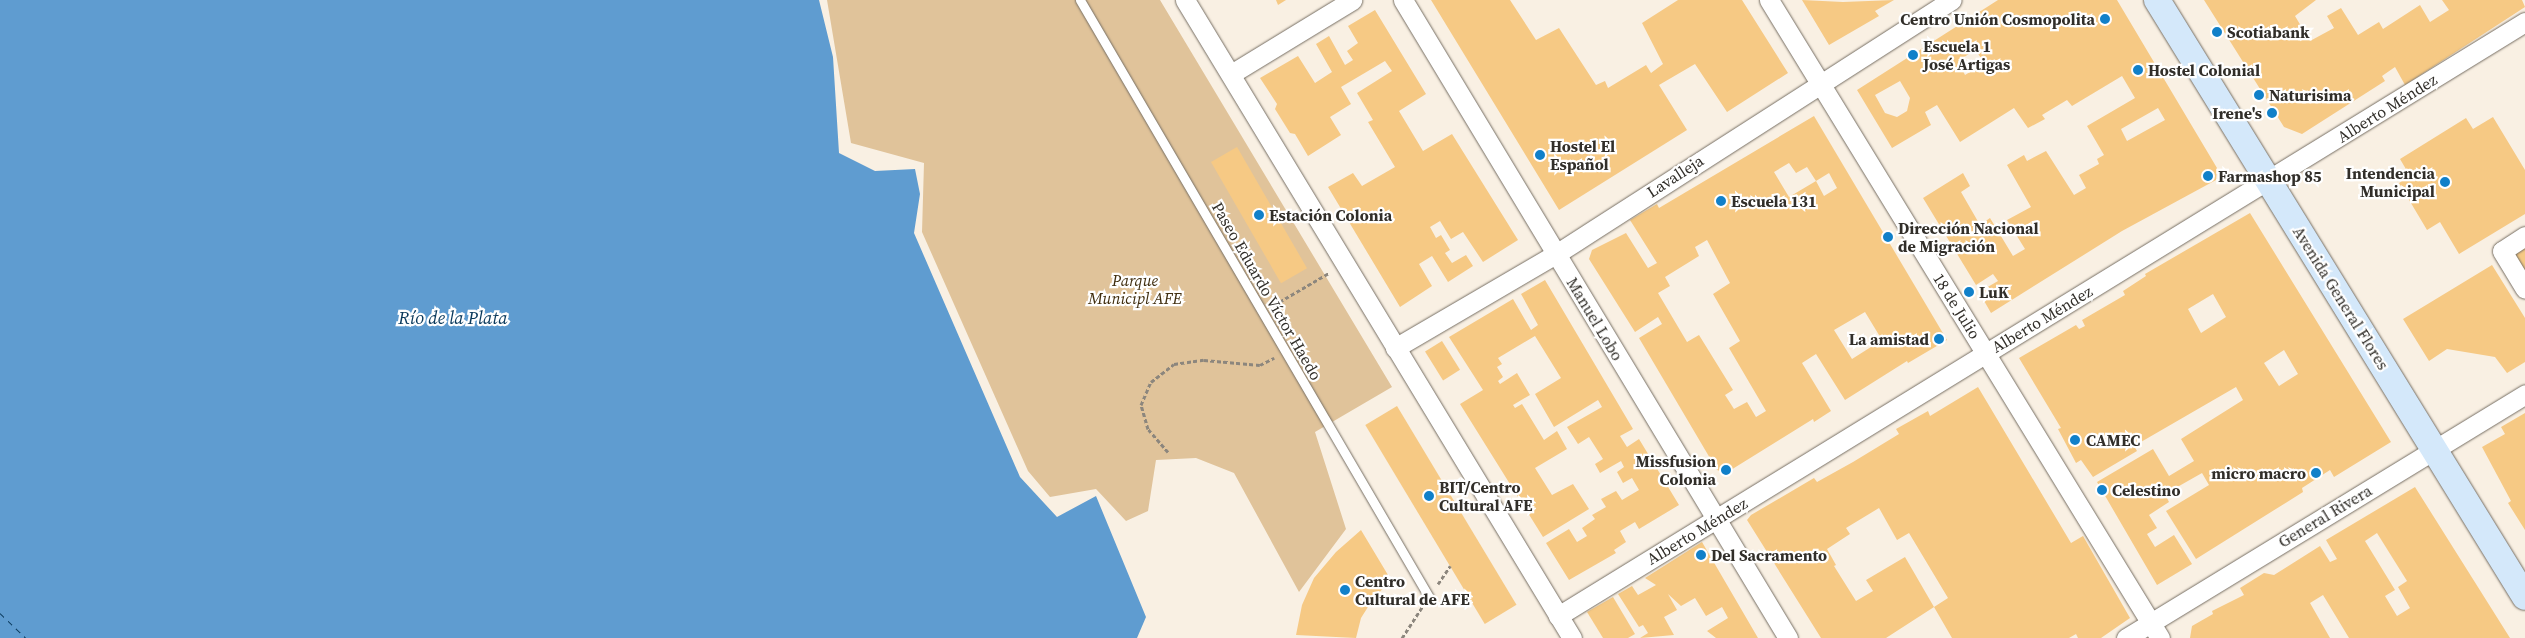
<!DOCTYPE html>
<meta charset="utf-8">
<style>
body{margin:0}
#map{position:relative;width:2525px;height:638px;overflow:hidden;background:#f9f0e3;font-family:"Source Serif 4",serif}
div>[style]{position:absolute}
.green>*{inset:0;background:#e0c39a}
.water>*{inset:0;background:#5f9cd0}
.ferry>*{height:1px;margin-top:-0.5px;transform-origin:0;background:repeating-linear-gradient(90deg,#09395c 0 6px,transparent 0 11px)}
.building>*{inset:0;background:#f6c984;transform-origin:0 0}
.path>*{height:3px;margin-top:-1.5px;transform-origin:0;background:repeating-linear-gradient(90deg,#8c867d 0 4px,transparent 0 6.5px)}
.roads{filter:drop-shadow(0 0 1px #766e63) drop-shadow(0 0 1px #766e63)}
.lane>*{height:9px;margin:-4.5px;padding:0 4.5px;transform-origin:4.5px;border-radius:4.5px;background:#fff}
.street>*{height:19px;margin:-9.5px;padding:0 9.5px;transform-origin:9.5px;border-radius:9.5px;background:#fff}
.secondary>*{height:26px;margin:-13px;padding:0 13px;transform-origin:13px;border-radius:13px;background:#d4e8fa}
.dots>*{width:14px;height:14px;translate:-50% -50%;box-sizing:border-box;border:2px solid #fff;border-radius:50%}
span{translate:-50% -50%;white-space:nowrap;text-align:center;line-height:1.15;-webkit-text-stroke:4.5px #fff;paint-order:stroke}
.poi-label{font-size:16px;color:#312e29;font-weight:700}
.right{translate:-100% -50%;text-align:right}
.left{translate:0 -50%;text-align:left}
.street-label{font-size:16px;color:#312e29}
.park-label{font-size:16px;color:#3f2d0e;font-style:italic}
.water-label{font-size:18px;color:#09395c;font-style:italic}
</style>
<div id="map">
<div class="green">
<i style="clip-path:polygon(827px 0,1160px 0,1392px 387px,1315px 432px,1346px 529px,1299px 592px,1234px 473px,1196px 458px,1156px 460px,1148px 511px,1126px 521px,1096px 489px,1050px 497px,1028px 471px,922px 232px,924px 163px,851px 143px)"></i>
</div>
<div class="water">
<i style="clip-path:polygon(0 0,819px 0,833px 57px,839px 153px,875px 171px,915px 169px,920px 194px,914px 233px,1020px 477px,1057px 517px,1096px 496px,1146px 617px,1137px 638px,0 638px)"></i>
</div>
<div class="ferry">
<i style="left:0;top:613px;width:36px;rotate:44deg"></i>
</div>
<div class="building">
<i style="clip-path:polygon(1276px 0,1286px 0,1278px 5px)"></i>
<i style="clip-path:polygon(1431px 0,1510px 0,1536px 40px,1559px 28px,1596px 85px,1605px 81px,1608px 88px,1646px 65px,1651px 73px,1663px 64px,1642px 23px,1678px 0,1742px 0,1788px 73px,1727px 112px,1695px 64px,1659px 85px,1687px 130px,1559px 210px)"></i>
<i style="clip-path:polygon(1802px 0,1843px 2px,1894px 0,1875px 11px,1879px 16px,1829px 45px)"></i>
<i style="clip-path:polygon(evenodd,1998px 0,2117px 0,2217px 168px,2216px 180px,2122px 231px,1991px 313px,1979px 292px,1998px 281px,1993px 274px,1976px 285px,1923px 198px,1963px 173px,1970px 186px,1961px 192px,1980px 225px,1990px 218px,2013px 256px,2025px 249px,2007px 220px,2031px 207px,2007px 165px,2024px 155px,2027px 161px,2046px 151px,2074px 195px,2086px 188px,2079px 175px,2099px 164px,2097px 159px,2104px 155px,2087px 126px,2135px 98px,2122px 76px,2072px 106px,2067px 100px,2042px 115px,2045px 119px,2028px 128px,2014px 108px,1960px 142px,1937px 105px,1925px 112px,1931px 125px,1892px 148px,1857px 90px,1998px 0,1975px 50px,1985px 63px,1965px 75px,1958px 61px,1975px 50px,1998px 0,1900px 81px,1910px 98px,1907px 111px,1897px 117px,1885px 113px,1875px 95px,1900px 81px,1998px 0,2158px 108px,2165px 120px,2127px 141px,2121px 129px,2158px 108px)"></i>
<i style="clip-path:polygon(2204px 0,2316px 0,2295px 16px,2310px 41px,2334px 28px,2327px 16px,2341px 8px,2358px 35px,2379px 22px,2383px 29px,2420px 5px,2430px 22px,2449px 10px,2442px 0,2522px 0,2525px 7px,2405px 85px,2395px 67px,2382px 76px,2385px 81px,2302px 134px,2284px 127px)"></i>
<i style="clip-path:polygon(1375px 10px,1426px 94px,1399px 111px,1423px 151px,1452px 134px,1518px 240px,1483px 262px,1463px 232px,1451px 239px,1440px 221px,1430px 227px,1436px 238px,1441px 235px,1450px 250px,1445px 253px,1452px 263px,1466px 255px,1473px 266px,1448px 282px,1432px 256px,1419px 264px,1432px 286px,1400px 307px,1328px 187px,1353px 173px,1362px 186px,1395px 167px,1368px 122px,1373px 120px,1357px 93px,1392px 71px,1385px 61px,1341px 87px,1351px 104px,1330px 117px,1341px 135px,1308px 156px,1295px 134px,1290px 133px,1275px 109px,1277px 104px,1260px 78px,1298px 56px,1315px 83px,1332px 72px,1316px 44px,1329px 36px,1345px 65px,1353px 60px,1347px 51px,1358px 43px,1348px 26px)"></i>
<i style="clip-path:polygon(evenodd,1814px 116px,1947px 340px,1908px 363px,1907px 361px,1845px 400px,1816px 354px,1802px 363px,1831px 411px,1814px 422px,1813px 419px,1726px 473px,1717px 470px,1639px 338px,1662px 324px,1658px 317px,1635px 332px,1589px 259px,1592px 250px,1626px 233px,1648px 268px,1657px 263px,1630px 220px,1657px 204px,1659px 208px,1814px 116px,1789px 163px,1796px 173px,1807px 167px,1816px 181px,1829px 173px,1837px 188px,1824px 196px,1816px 181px,1789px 197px,1774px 172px,1789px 163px,1814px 116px,1707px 240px,1730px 283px,1713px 294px,1740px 341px,1729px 348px,1766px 411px,1756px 417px,1747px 402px,1734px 409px,1725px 395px,1733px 390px,1699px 335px,1687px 342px,1658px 293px,1670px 286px,1665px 277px,1699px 256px,1695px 247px,1707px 240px,1814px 116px,1865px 312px,1882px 340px,1852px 359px,1834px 330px,1865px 312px)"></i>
<i style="clip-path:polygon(2493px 117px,2525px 170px,2525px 214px,2459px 254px,2440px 222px,2427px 230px,2399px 183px,2410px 176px,2400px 159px,2466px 118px,2473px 129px)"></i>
<i style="left:1237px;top:147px;width:140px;height:30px;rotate:60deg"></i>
<i style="clip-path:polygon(evenodd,2250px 213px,2391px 442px,2334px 477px,2330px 470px,2302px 488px,2303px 492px,2196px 559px,2166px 511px,2209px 485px,2202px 473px,2165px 494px,2169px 502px,2149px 515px,2157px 528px,2147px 534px,2155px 547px,2174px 535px,2192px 564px,2157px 585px,2097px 482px,2153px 449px,2169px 476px,2194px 461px,2181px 439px,2243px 400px,2236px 387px,2134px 446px,2137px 451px,2093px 477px,2081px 460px,2076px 463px,2058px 429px,2061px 428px,2019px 358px,2076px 325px,2079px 329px,2085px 326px,2082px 320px,2125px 295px,2123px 291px,2146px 276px,2145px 274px,2250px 213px,2213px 294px,2226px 317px,2201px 333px,2188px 309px,2213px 294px,2250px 213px,2284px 350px,2298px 374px,2279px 386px,2264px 363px,2284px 350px)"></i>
<i style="clip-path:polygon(2525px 247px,2525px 271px,2514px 253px)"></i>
<i style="clip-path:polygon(2492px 265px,2525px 318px,2525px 362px,2507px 373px,2495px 357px,2447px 349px,2429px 361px,2403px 319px)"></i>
<i style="clip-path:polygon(1545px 280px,1633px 429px,1620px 436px,1627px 447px,1639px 439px,1679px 505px,1639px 529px,1635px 522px,1620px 531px,1626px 542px,1614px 550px,1616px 553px,1569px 580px,1546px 543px,1569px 529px,1577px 542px,1587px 536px,1582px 528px,1595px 519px,1592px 515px,1606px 507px,1601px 499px,1616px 491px,1622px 500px,1639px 490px,1632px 478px,1623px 483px,1617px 472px,1624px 467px,1621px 461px,1600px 473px,1595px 464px,1603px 459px,1589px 437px,1578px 444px,1567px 427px,1602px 407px,1598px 400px,1554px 427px,1535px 394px,1561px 378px,1535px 336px,1498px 358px,1502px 364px,1497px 367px,1503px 377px,1498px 381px,1500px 384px,1517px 373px,1530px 395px,1513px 405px,1515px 408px,1522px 404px,1544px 440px,1557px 431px,1567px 449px,1535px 468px,1552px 495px,1573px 484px,1589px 509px,1543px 537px,1460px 404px,1483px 390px,1449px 337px,1513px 299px,1531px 330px,1538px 325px,1521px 294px)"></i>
<i style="left:1442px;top:341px;width:34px;height:20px;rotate:58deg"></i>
<i style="clip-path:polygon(1978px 387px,2071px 543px,2083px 536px,2130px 618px,2101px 638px,2078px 638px,2076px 634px,2069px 638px,1952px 638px,1934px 607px,1948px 598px,1909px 533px,1897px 540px,1879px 508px,1846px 528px,1850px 534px,1827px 549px,1836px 565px,1834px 566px,1856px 601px,1873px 591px,1866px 580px,1905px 557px,1934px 607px,1886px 638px,1821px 638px,1747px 520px,1751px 515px,1814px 478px,1817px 482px,1853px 462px,1899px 434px,1896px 429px,1928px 411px,1930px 416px)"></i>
<i style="left:1397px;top:406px;width:232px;height:37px;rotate:59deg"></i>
<i style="clip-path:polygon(2525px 413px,2525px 530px,2508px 503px,2511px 501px,2482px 447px,2505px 434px,2501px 427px)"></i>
<i style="clip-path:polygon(evenodd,2415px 487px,2510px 638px,2349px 638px,2323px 595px,2310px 603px,2330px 638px,2190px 638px,2192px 626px,2213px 614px,2212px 611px,2244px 595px,2240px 588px,2264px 573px,2274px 575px,2320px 546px,2330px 562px,2337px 559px,2326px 540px,2415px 487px,2377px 533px,2407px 581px,2398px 587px,2410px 608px,2397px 616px,2385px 596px,2395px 590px,2365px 541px,2377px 533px)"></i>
<i style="clip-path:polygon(1361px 530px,1391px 580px,1373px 599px,1361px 618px,1356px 638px,1296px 635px,1302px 605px,1314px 578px,1336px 552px)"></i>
<i style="clip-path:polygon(1702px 542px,1758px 638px,1716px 638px,1707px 631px,1728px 618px,1722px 607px,1706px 616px,1695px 598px,1681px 606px,1668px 594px,1677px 610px,1664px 617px,1674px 635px,1640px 638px,1648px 633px,1643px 625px,1639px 627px,1618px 594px,1632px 586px,1638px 595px,1656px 585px,1645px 578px)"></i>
<i style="clip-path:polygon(1613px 597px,1635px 634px,1628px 638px,1603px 638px,1587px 612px)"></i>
</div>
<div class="path">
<i style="left:1274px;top:305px;width:64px;rotate:-30.2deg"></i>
<i style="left:1168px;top:452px;width:30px;rotate:-131deg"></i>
<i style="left:1148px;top:429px;width:25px;rotate:-106deg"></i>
<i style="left:1141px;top:405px;width:25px;rotate:-67deg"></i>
<i style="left:1151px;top:382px;width:29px;rotate:-38deg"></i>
<i style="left:1174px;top:364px;width:30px;rotate:-8deg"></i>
<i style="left:1204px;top:360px;width:56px;rotate:5.1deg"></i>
<i style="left:1260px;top:365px;width:16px;rotate:-27deg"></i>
<i style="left:1438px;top:584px;width:22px;rotate:-56deg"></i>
<i style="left:1402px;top:638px;width:37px;rotate:-57deg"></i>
</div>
<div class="roads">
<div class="lane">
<i style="left:1080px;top:0;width:692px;rotate:59.69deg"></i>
</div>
<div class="street">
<i style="left:1185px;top:0;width:746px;rotate:58.76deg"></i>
<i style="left:1403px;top:0;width:745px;rotate:58.89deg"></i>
<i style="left:1769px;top:0;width:748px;rotate:58.5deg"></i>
<i style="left:1231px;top:74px;width:142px;rotate:-31.4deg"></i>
<i style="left:2525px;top:236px;width:27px;rotate:147deg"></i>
<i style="left:2502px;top:251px;width:44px;rotate:58.8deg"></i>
<i style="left:1395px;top:348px;width:186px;rotate:-30.3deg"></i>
<i style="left:1556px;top:254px;width:470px;rotate:-32.7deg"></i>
<i style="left:1558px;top:616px;width:1135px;rotate:-31.56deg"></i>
<i style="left:2126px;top:638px;width:468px;rotate:-31.4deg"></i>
</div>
<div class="secondary">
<i style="left:2157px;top:0;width:701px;rotate:58.35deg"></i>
</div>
</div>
<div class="dots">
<i style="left:2105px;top:19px;background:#1180c9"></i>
<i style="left:2217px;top:32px;background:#1180c9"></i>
<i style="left:1913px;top:55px;background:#1180c9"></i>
<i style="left:2138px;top:70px;background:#1180c9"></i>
<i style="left:2259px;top:95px;background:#1180c9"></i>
<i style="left:2272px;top:113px;background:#1180c9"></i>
<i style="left:1540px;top:155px;background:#1180c9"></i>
<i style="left:2208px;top:176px;background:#1180c9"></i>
<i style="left:2445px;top:182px;background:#1180c9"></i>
<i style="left:1721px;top:201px;background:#1180c9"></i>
<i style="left:1259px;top:215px;background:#1180c9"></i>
<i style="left:1888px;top:237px;background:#1180c9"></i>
<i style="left:1969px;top:292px;background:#1180c9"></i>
<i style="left:1939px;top:339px;background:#1180c9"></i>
<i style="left:2075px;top:440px;background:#1180c9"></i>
<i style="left:1726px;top:470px;background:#1180c9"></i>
<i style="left:2316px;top:473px;background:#1180c9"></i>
<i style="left:2102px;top:490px;background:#1180c9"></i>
<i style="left:1429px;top:496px;background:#1180c9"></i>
<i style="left:1701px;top:555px;background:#1180c9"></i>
<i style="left:1345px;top:590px;background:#1180c9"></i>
</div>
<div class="poi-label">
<span class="right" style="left:2095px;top:19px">Centro Unión Cosmopolita</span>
<span class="left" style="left:2227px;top:32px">Scotiabank</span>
<span class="left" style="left:1923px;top:55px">Escuela 1<br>José Artigas</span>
<span class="left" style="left:2148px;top:70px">Hostel Colonial</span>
<span class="left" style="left:2269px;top:95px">Naturisima</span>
<span class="right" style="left:2262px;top:113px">Irene's</span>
<span class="left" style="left:1550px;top:155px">Hostel El<br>Español</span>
<span class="right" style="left:2435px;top:182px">Intendencia<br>Municipal</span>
<span class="left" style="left:2218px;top:176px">Farmashop 85</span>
<span class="left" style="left:1731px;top:201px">Escuela 131</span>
<span class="left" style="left:1269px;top:215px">Estación Colonia</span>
<span class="left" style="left:1898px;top:237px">Dirección Nacional<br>de Migración</span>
<span class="left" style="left:1979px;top:292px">LuK</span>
<span class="right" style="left:1929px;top:339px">La amistad</span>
<span class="left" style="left:2086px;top:440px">CAMEC</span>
<span class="right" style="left:1716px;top:470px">Missfusion<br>Colonia</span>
<span class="right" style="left:2306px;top:473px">micro macro</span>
<span class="left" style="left:1439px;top:496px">BIT/Centro<br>Cultural AFE</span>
<span class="left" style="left:2112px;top:490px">Celestino</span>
<span class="left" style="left:1711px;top:555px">Del Sacramento</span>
<span class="left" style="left:1355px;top:590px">Centro<br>Cultural de AFE</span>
</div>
<div class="street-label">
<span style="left:2387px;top:108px;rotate:-32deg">Alberto Méndez</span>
<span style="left:1675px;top:176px;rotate:-33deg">Lavalleja</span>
<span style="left:1267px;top:291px;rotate:60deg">Paseo Eduardo Víctor Haedo</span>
<span style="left:2341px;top:298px;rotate:58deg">Avenida General Flores</span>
<span style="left:1957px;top:306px;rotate:58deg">18 de Julio</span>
<span style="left:1595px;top:319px;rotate:59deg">Manuel Lobo</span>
<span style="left:2042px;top:319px;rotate:-31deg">Alberto Méndez</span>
<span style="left:2325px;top:516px;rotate:-31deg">General Rivera</span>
<span style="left:1697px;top:531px;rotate:-31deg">Alberto Méndez</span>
</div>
<div class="park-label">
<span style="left:1135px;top:289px">Parque<br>Municipl AFE</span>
</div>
<div class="water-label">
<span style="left:453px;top:318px">Río de la Plata</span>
</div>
</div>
